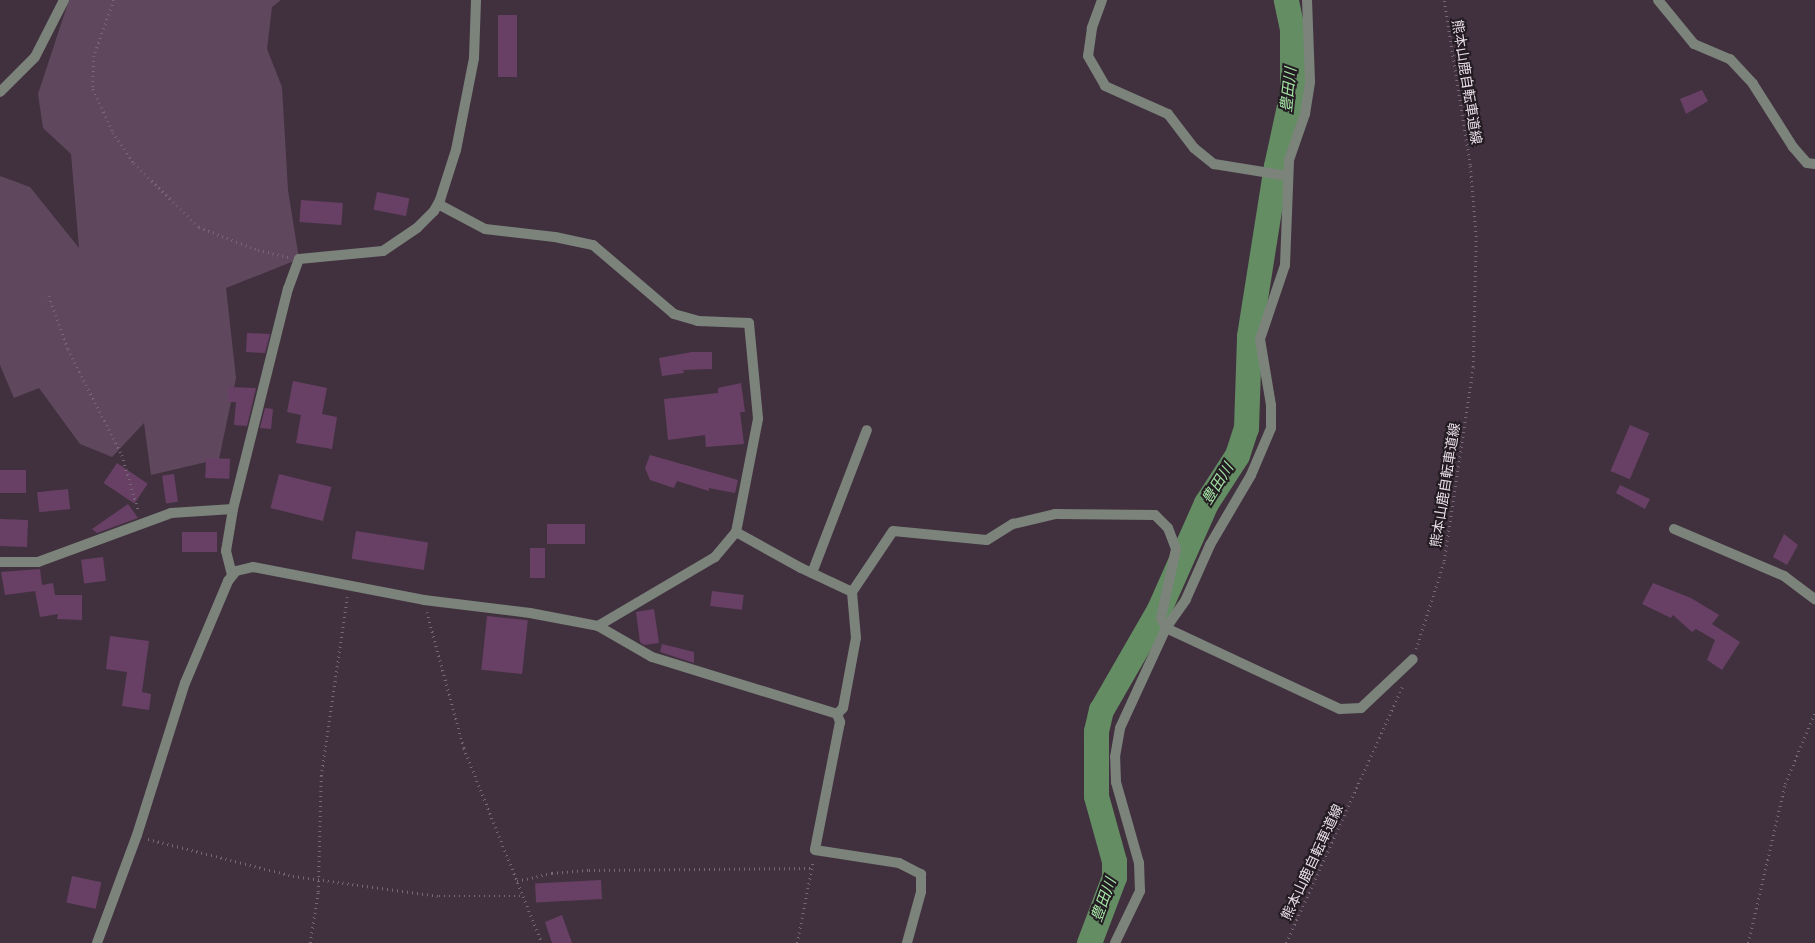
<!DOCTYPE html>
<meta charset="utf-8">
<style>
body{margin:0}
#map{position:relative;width:1815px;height:943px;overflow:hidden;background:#41313f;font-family:Roboto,"Noto Sans JP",sans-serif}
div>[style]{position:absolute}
.green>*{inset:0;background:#5f475d}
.river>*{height:25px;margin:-12.5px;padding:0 12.5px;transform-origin:12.5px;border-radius:12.5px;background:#648d63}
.building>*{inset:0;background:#684065;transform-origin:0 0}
.path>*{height:2.5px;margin-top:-1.25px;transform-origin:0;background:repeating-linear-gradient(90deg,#766874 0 1px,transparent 0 5px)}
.street>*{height:10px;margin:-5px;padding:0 5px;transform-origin:5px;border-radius:5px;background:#7b837b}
span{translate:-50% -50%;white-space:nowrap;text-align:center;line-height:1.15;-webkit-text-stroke:4px #231b22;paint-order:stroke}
.street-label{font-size:14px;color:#e8dee7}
.water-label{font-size:15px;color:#a5e4a4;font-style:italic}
</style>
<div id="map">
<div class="green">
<i style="clip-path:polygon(69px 0,281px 0,272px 7px,267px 49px,282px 87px,288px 190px,299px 259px,226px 288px,236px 378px,219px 459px,151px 475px,144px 423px,112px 457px,80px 444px,39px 388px,14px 398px,0 365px,0 176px,30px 187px,79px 248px,71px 154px,43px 128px,38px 94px)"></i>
</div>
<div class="river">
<i style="left:1089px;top:943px;width:71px;rotate:-69.3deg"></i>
<i style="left:1114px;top:877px;width:16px;rotate:-90deg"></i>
<i style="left:1114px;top:861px;width:67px;rotate:-105.5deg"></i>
<i style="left:1096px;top:796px;width:65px;rotate:-90deg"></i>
<i style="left:1096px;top:731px;width:22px;rotate:-77deg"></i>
<i style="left:1101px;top:710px;width:116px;rotate:-60.1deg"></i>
<i style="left:1159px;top:609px;width:116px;rotate:-66.1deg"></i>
<i style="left:1206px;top:503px;width:57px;rotate:-57.1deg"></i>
<i style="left:1237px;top:455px;width:28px;rotate:-72deg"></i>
<i style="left:1246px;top:428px;width:92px;rotate:-88.1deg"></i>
<i style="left:1249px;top:336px;width:172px;rotate:-81deg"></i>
<i style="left:1276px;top:166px;width:76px;rotate:-77.8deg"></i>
<i style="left:1292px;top:92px;width:63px;rotate:-90deg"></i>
<i style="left:1292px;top:29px;width:30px;rotate:-102deg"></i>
</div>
<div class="building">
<i style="left:498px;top:15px;width:19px;height:62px"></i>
<i style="clip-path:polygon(1702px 90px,1708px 101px,1686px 114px,1680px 99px)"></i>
<i style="left:377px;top:192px;width:33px;height:18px;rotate:11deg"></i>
<i style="left:301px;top:200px;width:42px;height:22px;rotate:4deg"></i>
<i style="clip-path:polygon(247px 333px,270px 334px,265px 353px,246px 352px)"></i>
<i style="clip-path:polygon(692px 352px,712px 352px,712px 369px,683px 370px,684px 373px,662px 376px,659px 358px)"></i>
<i style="clip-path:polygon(293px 381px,327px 388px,322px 414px,337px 417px,332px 449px,296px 443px,301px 415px,287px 412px)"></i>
<i style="clip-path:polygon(741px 383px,745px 412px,740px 412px,744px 444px,706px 447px,705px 435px,668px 440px,664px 399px,718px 393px,718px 388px)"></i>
<i style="clip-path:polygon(228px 387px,256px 388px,247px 426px,234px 425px,236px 402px,228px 402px)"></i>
<i style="clip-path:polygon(265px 408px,273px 409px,271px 429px,260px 428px)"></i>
<i style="left:1630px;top:425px;width:21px;height:50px;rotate:23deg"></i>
<i style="clip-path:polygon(650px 455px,738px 480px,735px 493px,709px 488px,709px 491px,677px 481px,674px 488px,650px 480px,645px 468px)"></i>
<i style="left:206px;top:458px;width:24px;height:20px;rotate:2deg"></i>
<i style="left:117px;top:463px;width:37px;height:24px;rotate:34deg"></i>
<i style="left:0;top:470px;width:26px;height:23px"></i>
<i style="left:174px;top:474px;width:28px;height:12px;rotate:82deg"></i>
<i style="left:279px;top:474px;width:54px;height:35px;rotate:14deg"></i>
<i style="clip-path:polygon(1620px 485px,1650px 499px,1645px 509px,1616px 493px)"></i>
<i style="left:68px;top:489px;width:20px;height:31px;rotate:84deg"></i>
<i style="clip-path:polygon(128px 504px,138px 518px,97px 533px,92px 529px)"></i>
<i style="left:0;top:519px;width:28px;height:27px;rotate:2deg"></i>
<i style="left:585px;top:524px;width:20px;height:38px;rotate:90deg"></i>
<i style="left:356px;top:531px;width:73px;height:28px;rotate:9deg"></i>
<i style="left:182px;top:532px;width:35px;height:20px"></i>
<i style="clip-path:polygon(1784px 534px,1798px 545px,1787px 565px,1773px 557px)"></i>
<i style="left:530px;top:548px;width:15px;height:30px"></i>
<i style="left:103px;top:557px;width:24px;height:22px;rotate:83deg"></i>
<i style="clip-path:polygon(40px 569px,42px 585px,53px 583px,55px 595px,82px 595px,82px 620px,57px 619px,58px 614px,40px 617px,35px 591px,5px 595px,1px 572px)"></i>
<i style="clip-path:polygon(1653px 583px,1691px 598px,1719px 615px,1712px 624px,1740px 642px,1722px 670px,1707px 660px,1715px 640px,1696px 629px,1692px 632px,1673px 615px,1671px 618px,1642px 604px)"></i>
<i style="left:712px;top:591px;width:32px;height:15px;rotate:7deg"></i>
<i style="clip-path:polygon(654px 609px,659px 643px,644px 645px,640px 642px,636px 612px)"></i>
<i style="left:487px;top:616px;width:41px;height:54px;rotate:6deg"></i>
<i style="clip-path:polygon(110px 636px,149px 641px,142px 692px,151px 694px,149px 710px,122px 706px,127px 672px,106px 669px)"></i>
<i style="clip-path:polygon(662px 644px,694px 652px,694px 663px,660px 652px)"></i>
<i style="left:72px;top:876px;width:30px;height:27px;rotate:12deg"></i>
<i style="left:601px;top:880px;width:19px;height:66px;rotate:87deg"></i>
<i style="clip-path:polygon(562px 915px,572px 943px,552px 943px,545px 922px)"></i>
</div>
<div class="path">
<i style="left:114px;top:0;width:59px;rotate:109.7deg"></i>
<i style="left:94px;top:56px;width:33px;rotate:92deg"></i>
<i style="left:93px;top:89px;width:47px;rotate:65.1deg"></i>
<i style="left:113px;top:132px;width:37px;rotate:56deg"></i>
<i style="left:134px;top:163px;width:91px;rotate:44.6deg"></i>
<i style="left:199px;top:227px;width:63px;rotate:21.3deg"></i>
<i style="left:258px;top:250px;width:31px;rotate:13deg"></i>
<i style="left:49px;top:296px;width:56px;rotate:70.3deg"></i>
<i style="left:68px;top:349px;width:119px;rotate:63deg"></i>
<i style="left:122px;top:455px;width:59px;rotate:73.4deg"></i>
<i style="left:427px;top:612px;width:141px;rotate:74.8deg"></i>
<i style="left:464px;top:748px;width:210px;rotate:68.2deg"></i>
<i style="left:1416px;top:649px;width:92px;rotate:-72.3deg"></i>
<i style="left:1444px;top:561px;width:196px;rotate:-81.5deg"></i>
<i style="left:1473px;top:367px;width:130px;rotate:-88.7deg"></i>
<i style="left:1476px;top:237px;width:72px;rotate:-94.8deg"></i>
<i style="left:1470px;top:165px;width:167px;rotate:-99deg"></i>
<i style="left:148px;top:839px;width:150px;rotate:14.3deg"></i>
<i style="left:293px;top:876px;width:147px;rotate:7.8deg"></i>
<i style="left:439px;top:896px;width:84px"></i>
<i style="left:517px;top:881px;width:36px;rotate:-13deg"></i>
<i style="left:552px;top:873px;width:37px;rotate:-5deg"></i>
<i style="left:589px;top:870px;width:222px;rotate:-0.5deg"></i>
<i style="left:310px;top:943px;width:52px;rotate:-81.1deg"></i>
<i style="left:318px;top:892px;width:116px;rotate:-88.5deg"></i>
<i style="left:321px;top:776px;width:181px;rotate:-81.7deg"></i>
<i style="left:797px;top:943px;width:84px;rotate:-79deg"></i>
<i style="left:1286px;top:943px;width:283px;rotate:-65.6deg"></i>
<i style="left:1748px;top:943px;width:163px;rotate:-76.9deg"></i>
<i style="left:1785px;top:784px;width:78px;rotate:-67.4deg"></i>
</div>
<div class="street">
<i style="left:1102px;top:0;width:30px;rotate:110deg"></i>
<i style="left:1092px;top:28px;width:28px;rotate:98deg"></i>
<i style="left:1088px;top:56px;width:34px;rotate:60deg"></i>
<i style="left:1105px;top:86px;width:69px;rotate:24deg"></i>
<i style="left:1168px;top:114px;width:43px;rotate:52.6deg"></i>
<i style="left:1194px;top:148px;width:26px;rotate:39deg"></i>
<i style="left:1214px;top:164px;width:75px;rotate:9.2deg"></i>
<i style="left:1658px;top:0;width:57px;rotate:50.7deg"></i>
<i style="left:1694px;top:44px;width:39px;rotate:23deg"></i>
<i style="left:1730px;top:59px;width:34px;rotate:47deg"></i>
<i style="left:1753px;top:84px;width:75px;rotate:57.6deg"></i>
<i style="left:1793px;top:147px;width:21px;rotate:49deg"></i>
<i style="left:1807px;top:163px;width:8px;rotate:7deg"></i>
<i style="left:0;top:92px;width:49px;rotate:-45deg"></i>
<i style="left:35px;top:57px;width:64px;rotate:-63deg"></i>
<i style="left:438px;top:204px;width:53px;rotate:28deg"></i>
<i style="left:485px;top:229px;width:70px;rotate:6.5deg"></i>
<i style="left:555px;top:237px;width:39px;rotate:12deg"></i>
<i style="left:593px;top:245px;width:106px;rotate:40.4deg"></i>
<i style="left:674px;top:314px;width:25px;rotate:16deg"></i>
<i style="left:698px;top:321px;width:51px;rotate:2.2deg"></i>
<i style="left:749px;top:323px;width:96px;rotate:84.6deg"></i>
<i style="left:758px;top:419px;width:115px;rotate:101deg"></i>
<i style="left:736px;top:532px;width:33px;rotate:130deg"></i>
<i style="left:715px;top:557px;width:136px;rotate:149.5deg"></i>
<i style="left:1674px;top:529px;width:120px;rotate:23.1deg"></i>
<i style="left:1784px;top:576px;width:39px;rotate:37deg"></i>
<i style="left:736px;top:532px;width:74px;rotate:29deg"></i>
<i style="left:801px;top:568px;width:56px;rotate:25.2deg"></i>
<i style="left:0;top:562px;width:38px"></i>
<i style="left:38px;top:562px;width:142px;rotate:-20.2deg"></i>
<i style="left:171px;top:513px;width:62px;rotate:-3.7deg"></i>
<i style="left:812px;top:573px;width:153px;rotate:-69deg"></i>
<i style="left:232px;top:575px;width:25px;rotate:-104deg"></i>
<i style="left:226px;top:551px;width:43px;rotate:-80.5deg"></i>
<i style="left:233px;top:509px;width:227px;rotate:-76deg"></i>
<i style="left:288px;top:289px;width:32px;rotate:-70deg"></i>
<i style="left:299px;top:259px;width:84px;rotate:-5.4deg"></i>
<i style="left:383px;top:251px;width:41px;rotate:-34.1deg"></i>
<i style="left:417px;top:228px;width:24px;rotate:-45deg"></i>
<i style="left:434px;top:211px;width:13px;rotate:-61deg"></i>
<i style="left:440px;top:200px;width:52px;rotate:-72.3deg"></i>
<i style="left:456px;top:150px;width:94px;rotate:-78.9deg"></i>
<i style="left:474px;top:58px;width:58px;rotate:-88deg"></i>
<i style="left:837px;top:714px;width:8px;rotate:-45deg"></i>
<i style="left:843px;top:708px;width:71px;rotate:-79.5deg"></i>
<i style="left:856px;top:638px;width:46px;rotate:-95deg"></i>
<i style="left:852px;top:592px;width:73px;rotate:-56.1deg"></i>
<i style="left:893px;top:531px;width:94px;rotate:5.5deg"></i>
<i style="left:987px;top:540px;width:31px;rotate:-32deg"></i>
<i style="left:1013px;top:524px;width:43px;rotate:-13.4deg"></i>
<i style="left:1055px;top:514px;width:100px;rotate:0.6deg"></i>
<i style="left:1155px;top:515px;width:18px;rotate:45deg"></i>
<i style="left:1168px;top:528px;width:22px;rotate:69deg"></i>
<i style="left:1176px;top:549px;width:71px;rotate:102.3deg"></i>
<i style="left:1161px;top:618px;width:11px;rotate:63deg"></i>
<i style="left:1166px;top:628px;width:192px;rotate:25deg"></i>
<i style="left:1340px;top:709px;width:21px;rotate:-3deg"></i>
<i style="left:1361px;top:708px;width:71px;rotate:-43.3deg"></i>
<i style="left:837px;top:714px;width:9px;rotate:69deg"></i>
<i style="left:840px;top:722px;width:130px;rotate:101.1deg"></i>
<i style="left:815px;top:850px;width:85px;rotate:8.8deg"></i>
<i style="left:899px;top:863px;width:25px;rotate:27deg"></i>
<i style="left:921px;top:874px;width:18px;rotate:90deg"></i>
<i style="left:921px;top:892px;width:53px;rotate:105.4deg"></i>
<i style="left:97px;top:943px;width:115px;rotate:-69.7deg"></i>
<i style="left:137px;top:835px;width:159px;rotate:-72.5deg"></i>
<i style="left:185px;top:683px;width:111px;rotate:-67.1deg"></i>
<i style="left:228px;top:581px;width:13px;rotate:-51deg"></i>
<i style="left:236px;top:571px;width:17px;rotate:-13deg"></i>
<i style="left:253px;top:567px;width:174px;rotate:10.9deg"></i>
<i style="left:424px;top:600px;width:107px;rotate:7deg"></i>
<i style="left:530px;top:613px;width:69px;rotate:10.8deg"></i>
<i style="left:598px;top:626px;width:62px;rotate:29.9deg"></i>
<i style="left:652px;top:657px;width:194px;rotate:17.1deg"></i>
<i style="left:1115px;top:943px;width:58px;rotate:-64.3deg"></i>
<i style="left:1140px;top:891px;width:28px;rotate:-92deg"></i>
<i style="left:1139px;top:863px;width:84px;rotate:-105.9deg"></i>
<i style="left:1116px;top:782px;width:25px;rotate:-92deg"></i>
<i style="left:1115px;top:757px;width:29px;rotate:-80deg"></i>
<i style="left:1120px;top:728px;width:110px;rotate:-65.3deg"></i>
<i style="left:1166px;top:628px;width:35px;rotate:-55deg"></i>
<i style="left:1186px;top:599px;width:59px;rotate:-66deg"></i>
<i style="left:1210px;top:545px;width:81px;rotate:-59.6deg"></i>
<i style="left:1251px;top:475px;width:51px;rotate:-66.9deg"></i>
<i style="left:1271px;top:428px;width:23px;rotate:-90deg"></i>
<i style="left:1271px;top:405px;width:67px;rotate:-99.5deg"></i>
<i style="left:1260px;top:339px;width:78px;rotate:-71.3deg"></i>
<i style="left:1285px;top:265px;width:105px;rotate:-87.8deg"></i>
<i style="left:1289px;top:160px;width:49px;rotate:-70.8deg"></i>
<i style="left:1305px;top:114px;width:33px;rotate:-81deg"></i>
<i style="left:1310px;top:81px;width:81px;rotate:-92.1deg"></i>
</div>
<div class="street-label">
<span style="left:1467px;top:82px;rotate:81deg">熊本山鹿自転車道線</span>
<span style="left:1445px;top:485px;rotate:-81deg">熊本山鹿自転車道線</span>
<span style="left:1312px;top:862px;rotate:-65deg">熊本山鹿自転車道線</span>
</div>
<div class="water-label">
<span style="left:1289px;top:90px;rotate:-84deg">豊田川</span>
<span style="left:1218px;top:484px;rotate:-58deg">豊田川</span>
<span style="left:1104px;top:900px;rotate:-70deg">豊田川</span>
</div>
</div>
